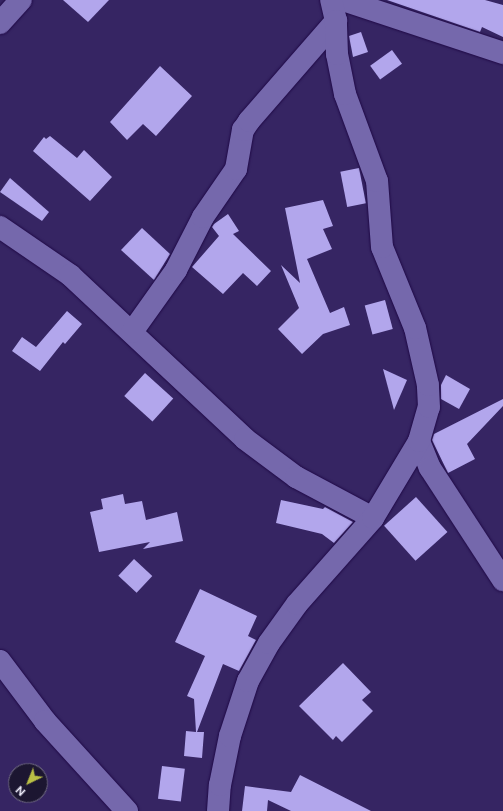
<!DOCTYPE html>
<style>
body{margin:0}
#map{position:relative;width:503px;height:811px;overflow:hidden;background:#362563;font-family:"Public Sans",sans-serif}
div>[style]{position:absolute}
.building>*{inset:0;background:#b2a6ec;transform-origin:0 0}
.roads{filter:drop-shadow(0 0 1px #1f0946) drop-shadow(0 0 1px #1f0946)}
.minor>*{height:22px;margin:-11px;padding:0 11px;transform-origin:11px;border-radius:11px;background:#7568ac}
span{translate:-50% -50%;white-space:nowrap;text-align:center;line-height:1.15;-webkit-text-stroke:4px #1c1631;paint-order:stroke}
.north{position:absolute;left:8px;top:763px;width:40px;height:40px;box-sizing:border-box;background:#1c1631;border:1px solid #706b81;border-radius:50%;rotate:223deg;font-size:11px;font-weight:700;line-height:16px;text-align:center;color:#edebfa}
.north::after{content:'';display:block;margin:auto;width:14px;height:18px;background:#bac045;clip-path:polygon(50% 0,100% 100%,50% 72%,0 100%)}
</style>
<div id="map">
<div class="building">
<i style="clip-path:polygon(63px 0,109px 0,88px 22px)"></i>
<i style="clip-path:polygon(387px 0,485px 0,503px 5px,503px 37px,482px 27px,480px 32px)"></i>
<i style="clip-path:polygon(361px 32px,368px 52px,353px 57px,349px 36px)"></i>
<i style="left:392px;top:50px;width:17px;height:27px;rotate:54deg"></i>
<i style="clip-path:polygon(160px 66px,192px 96px,156px 136px,143px 124px,127px 140px,110px 122px)"></i>
<i style="clip-path:polygon(50px 136px,77px 158px,84px 150px,112px 177px,90px 201px,33px 151px,44px 137px,46px 139px)"></i>
<i style="left:359px;top:168px;width:36px;height:19px;rotate:79deg"></i>
<i style="clip-path:polygon(10px 178px,49px 212px,42px 221px,0 192px)"></i>
<i style="clip-path:polygon(323px 200px,333px 226px,323px 229px,332px 249px,307px 259px,330px 313px,344px 307px,350px 325px,323px 334px,302px 354px,278px 329px,299px 308px,281px 265px,300px 283px,285px 208px)"></i>
<i style="clip-path:polygon(228px 214px,239px 231px,233px 234px,271px 271px,257px 286px,243px 273px,223px 294px,192px 267px,219px 236px,212px 227px,214px 224px)"></i>
<i style="clip-path:polygon(142px 228px,170px 254px,154px 280px,121px 250px)"></i>
<i style="left:385px;top:300px;width:30px;height:21px;rotate:75deg"></i>
<i style="clip-path:polygon(67px 311px,82px 324px,65px 344px,63px 342px,40px 371px,12px 351px,22px 337px,36px 347px)"></i>
<i style="clip-path:polygon(383px 369px,407px 380px,394px 410px)"></i>
<i style="left:145px;top:373px;width:38px;height:31px;rotate:42deg"></i>
<i style="clip-path:polygon(446px 375px,470px 389px,459px 409px,441px 399px,441px 385px)"></i>
<i style="clip-path:polygon(503px 399px,503px 406px,467px 444px,475px 459px,448px 473px,432px 440px,434px 434px)"></i>
<i style="clip-path:polygon(123px 494px,125px 504px,142px 501px,146px 520px,177px 512px,183px 541px,143px 549px,150px 542px,99px 552px,90px 512px,103px 509px,101px 499px)"></i>
<i style="left:416px;top:497px;width:47px;height:43px;rotate:48deg"></i>
<i style="clip-path:polygon(281px 500px,323px 509px,325px 507px,353px 522px,334px 543px,322px 534px,276px 523px)"></i>
<i style="left:134px;top:559px;width:25px;height:23px;rotate:43deg"></i>
<i style="clip-path:polygon(200px 589px,257px 616px,248px 636px,256px 640px,239px 671px,223px 664px,197px 732px,204px 732px,202px 758px,184px 756px,186px 731px,196px 732px,194px 699px,187px 696px,205px 656px,175px 642px)"></i>
<i style="clip-path:polygon(343px 663px,371px 692px,362px 700px,373px 711px,342px 742px,336px 736px,333px 740px,299px 706px)"></i>
<i style="left:162px;top:766px;width:23px;height:33px;rotate:7deg"></i>
<i style="clip-path:polygon(300px 775px,371px 811px,291px 811px,268px 800px,267px 811px,242px 811px,245px 786px,291px 792px)"></i>
</div>
<div class="roads">
<div class="minor">
<i style="left:343px;top:0;width:169px;rotate:18.3deg"></i>
<i style="left:0;top:23px;width:31px;rotate:-48deg"></i>
<i style="left:0;top:227px;width:85px;rotate:34.4deg"></i>
<i style="left:70px;top:275px;width:240px;rotate:43.1deg"></i>
<i style="left:245px;top:439px;width:64px;rotate:36.7deg"></i>
<i style="left:296px;top:477px;width:87px;rotate:28deg"></i>
<i style="left:132px;top:332px;width:76px;rotate:-54.6deg"></i>
<i style="left:176px;top:270px;width:59px;rotate:-63deg"></i>
<i style="left:203px;top:217px;width:58px;rotate:-55.5deg"></i>
<i style="left:236px;top:169px;width:40px;rotate:-80deg"></i>
<i style="left:243px;top:130px;width:11px;rotate:-56deg"></i>
<i style="left:249px;top:121px;width:133px;rotate:-49deg"></i>
<i style="left:336px;top:21px;width:22px;rotate:-103deg"></i>
<i style="left:419px;top:441px;width:29px;rotate:68deg"></i>
<i style="left:430px;top:468px;width:134px;rotate:56.9deg"></i>
<i style="left:0;top:661px;width:75px;rotate:53.1deg"></i>
<i style="left:45px;top:721px;width:122px;rotate:47.7deg"></i>
<i style="left:218px;top:811px;width:26px;rotate:-86deg"></i>
<i style="left:220px;top:785px;width:50px;rotate:-78.5deg"></i>
<i style="left:230px;top:736px;width:58px;rotate:-71.9deg"></i>
<i style="left:248px;top:681px;width:43px;rotate:-61.1deg"></i>
<i style="left:269px;top:643px;width:48px;rotate:-54.3deg"></i>
<i style="left:297px;top:604px;width:115px;rotate:-48.5deg"></i>
<i style="left:373px;top:518px;width:90px;rotate:-59.1deg"></i>
<i style="left:419px;top:441px;width:35px;rotate:-74deg"></i>
<i style="left:429px;top:407px;width:22px;rotate:-93deg"></i>
<i style="left:428px;top:385px;width:58px;rotate:-102.8deg"></i>
<i style="left:415px;top:328px;width:87px;rotate:-112.2deg"></i>
<i style="left:382px;top:247px;width:66px;rotate:-94.3deg"></i>
<i style="left:377px;top:181px;width:93px;rotate:-110.2deg"></i>
<i style="left:345px;top:94px;width:41px;rotate:-101.3deg"></i>
<i style="left:337px;top:54px;width:33px;rotate:-92deg"></i>
</div>
</div>
<div class="north">N</div>
</div>
